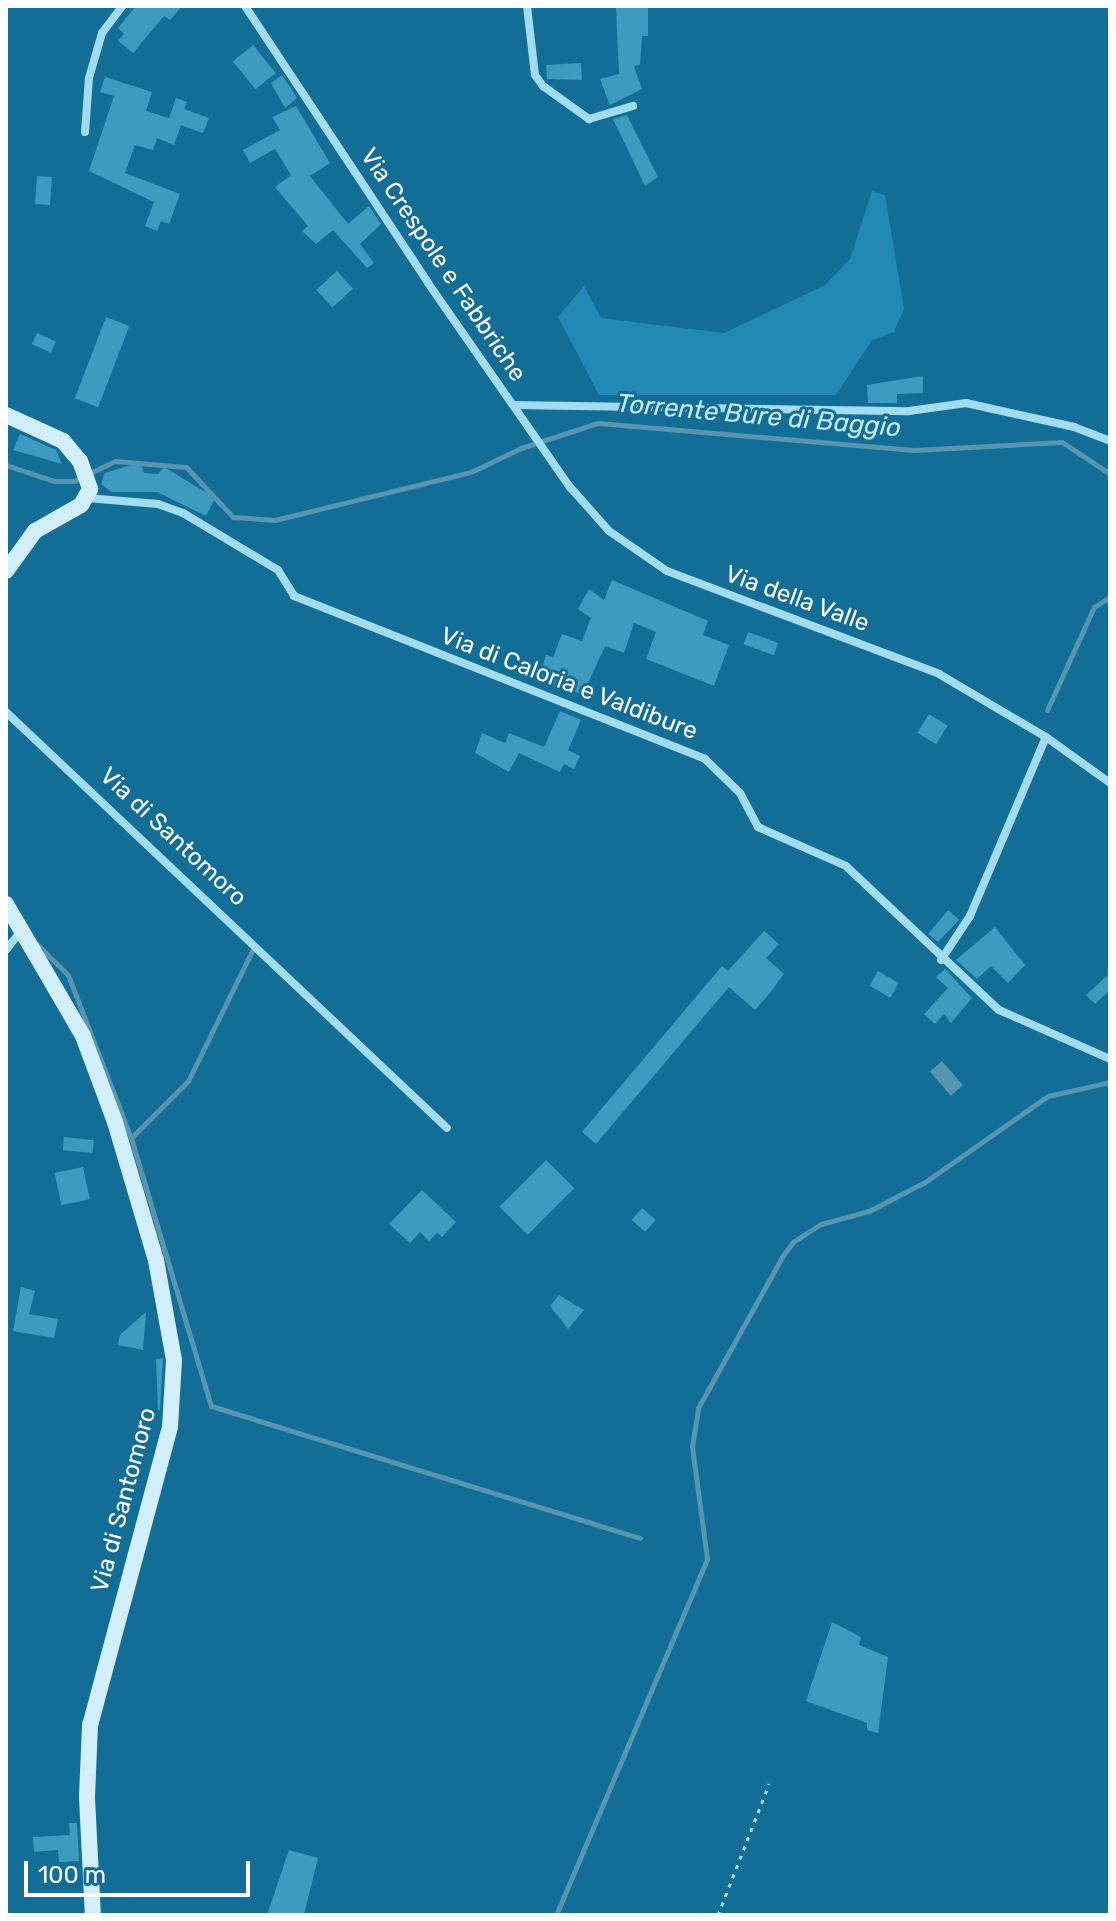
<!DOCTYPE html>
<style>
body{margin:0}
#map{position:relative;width:1116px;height:1921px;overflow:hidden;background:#126e96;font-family:Rubik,sans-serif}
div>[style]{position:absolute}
.green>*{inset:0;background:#2189b4}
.water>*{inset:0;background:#5795b0;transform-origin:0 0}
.stream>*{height:5px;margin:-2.5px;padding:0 2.5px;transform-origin:2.5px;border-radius:2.5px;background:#5795b0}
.building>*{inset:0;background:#3f9ac0;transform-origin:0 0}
.path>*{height:3px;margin-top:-1.5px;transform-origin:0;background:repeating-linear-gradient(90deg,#a2dcf3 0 4px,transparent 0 10px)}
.street>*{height:8px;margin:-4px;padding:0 4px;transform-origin:4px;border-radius:4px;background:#a2dcf3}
.secondary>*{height:16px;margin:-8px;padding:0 8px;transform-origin:8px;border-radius:8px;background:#d2effd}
span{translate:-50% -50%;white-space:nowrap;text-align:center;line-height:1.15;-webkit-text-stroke:6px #126e96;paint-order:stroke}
.street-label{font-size:24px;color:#fff}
.water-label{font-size:26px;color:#c7ecfc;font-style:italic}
.frame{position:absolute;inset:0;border:8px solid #fff;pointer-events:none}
.scale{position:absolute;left:24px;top:1861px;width:226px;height:36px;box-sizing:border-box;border:4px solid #fff;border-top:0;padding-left:10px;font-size:24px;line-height:28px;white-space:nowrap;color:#fff;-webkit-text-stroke:6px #126e96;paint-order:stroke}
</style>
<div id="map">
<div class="green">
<i style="clip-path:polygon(872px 191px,885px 195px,904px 309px,894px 332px,872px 340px,836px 395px,599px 395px,558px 317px,584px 286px,601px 318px,724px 333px,825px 285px,850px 259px)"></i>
</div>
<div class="water">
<i style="left:942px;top:1061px;width:32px;height:16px;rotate:49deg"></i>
</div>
<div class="stream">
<i style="left:6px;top:465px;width:51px;rotate:18.4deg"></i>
<i style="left:54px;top:481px;width:20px"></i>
<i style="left:74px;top:481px;width:46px;rotate:-26deg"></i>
<i style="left:115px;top:461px;width:71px;rotate:4.8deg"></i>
<i style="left:186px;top:467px;width:69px;rotate:46.8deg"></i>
<i style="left:233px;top:517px;width:42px;rotate:4.1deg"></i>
<i style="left:275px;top:520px;width:202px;rotate:-13.8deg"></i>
<i style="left:471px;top:472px;width:55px;rotate:-25.6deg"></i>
<i style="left:521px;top:448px;width:81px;rotate:-18deg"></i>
<i style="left:598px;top:423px;width:317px;rotate:4.9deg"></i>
<i style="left:914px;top:450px;width:148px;rotate:-3.1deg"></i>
<i style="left:1062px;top:442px;width:58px;rotate:33.7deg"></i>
<i style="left:1047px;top:710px;width:113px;rotate:-65.5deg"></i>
<i style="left:1094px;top:607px;width:19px;rotate:-32deg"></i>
<i style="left:37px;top:944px;width:44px;rotate:45deg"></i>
<i style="left:68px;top:975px;width:175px;rotate:68.9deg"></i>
<i style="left:131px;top:1138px;width:280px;rotate:73.4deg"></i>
<i style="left:211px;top:1406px;width:449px;rotate:17.1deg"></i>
<i style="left:131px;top:1138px;width:81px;rotate:-45deg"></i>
<i style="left:188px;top:1081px;width:145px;rotate:-63.8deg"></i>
<i style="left:556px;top:1915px;width:387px;rotate:-67deg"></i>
<i style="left:707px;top:1559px;width:113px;rotate:-97.6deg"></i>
<i style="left:692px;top:1447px;width:39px;rotate:-81deg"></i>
<i style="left:698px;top:1408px;width:173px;rotate:-60.9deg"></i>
<i style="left:782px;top:1257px;width:19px;rotate:-54deg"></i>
<i style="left:793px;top:1242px;width:33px;rotate:-33deg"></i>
<i style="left:821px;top:1224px;width:50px;rotate:-15.2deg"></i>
<i style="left:869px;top:1211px;width:63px;rotate:-27.4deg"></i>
<i style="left:925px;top:1182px;width:150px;rotate:-35deg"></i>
<i style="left:1048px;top:1096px;width:64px;rotate:-12.7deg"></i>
</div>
<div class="building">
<i style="clip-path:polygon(136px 6px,182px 6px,170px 20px,164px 16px,133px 53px,118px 41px,124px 34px,118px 28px)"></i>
<i style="clip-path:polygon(616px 8px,648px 8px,648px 36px,642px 36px,640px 65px,634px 66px,642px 89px,610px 105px,600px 79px,619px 74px)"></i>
<i style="left:253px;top:45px;width:36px;height:26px;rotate:51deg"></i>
<i style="clip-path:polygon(581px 63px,582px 80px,547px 79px,546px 65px)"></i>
<i style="clip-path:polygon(282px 75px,297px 98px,285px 108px,271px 83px)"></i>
<i style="clip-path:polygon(105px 77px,152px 92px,146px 111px,169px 118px,176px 98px,187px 102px,184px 109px,209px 118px,203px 133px,181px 125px,174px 145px,157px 138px,153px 150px,135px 145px,125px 173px,180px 194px,169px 224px,161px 221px,157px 231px,145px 226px,154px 202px,89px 171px,114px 96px,100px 92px)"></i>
<i style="clip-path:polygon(296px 106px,330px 163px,310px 176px,348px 224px,369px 206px,381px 224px,360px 244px,374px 263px,367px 268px,333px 230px,316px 244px,302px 231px,308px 226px,275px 187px,291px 175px,275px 149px,250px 163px,243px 150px,280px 130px,272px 117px)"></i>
<i style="clip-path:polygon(627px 115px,658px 177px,645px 186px,613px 119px)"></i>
<i style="left:37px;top:176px;width:15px;height:28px;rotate:4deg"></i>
<i style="left:337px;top:271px;width:24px;height:28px;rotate:48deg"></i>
<i style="left:106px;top:317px;width:25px;height:87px;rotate:21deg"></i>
<i style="left:37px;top:333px;width:21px;height:12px;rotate:25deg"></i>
<i style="clip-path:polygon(923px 376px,923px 393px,897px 394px,897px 403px,868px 403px,867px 385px)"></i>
<i style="clip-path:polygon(20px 434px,56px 450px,62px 464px,13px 450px)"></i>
<i style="clip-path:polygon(140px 462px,144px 473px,158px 474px,164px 467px,215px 498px,206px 516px,157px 492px,111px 492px,101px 484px,105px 473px)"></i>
<i style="clip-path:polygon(612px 580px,708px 621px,703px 635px,729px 645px,714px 686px,646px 659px,656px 632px,634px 623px,624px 653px,605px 646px,583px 694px,537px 682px,546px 655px,553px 657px,562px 634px,582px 641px,591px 618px,578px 609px,589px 589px,604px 600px)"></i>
<i style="left:748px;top:632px;width:32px;height:13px;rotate:20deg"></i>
<i style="clip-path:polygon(560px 711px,581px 720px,568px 750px,580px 756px,574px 769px,564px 764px,560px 772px,519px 753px,509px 772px,475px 753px,482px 733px,505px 743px,509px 733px,544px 747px)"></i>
<i style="left:929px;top:714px;width:22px;height:22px;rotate:32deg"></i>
<i style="clip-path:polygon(948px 910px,959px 920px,938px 942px,928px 934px)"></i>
<i style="clip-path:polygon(995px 927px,1025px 965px,1008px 983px,991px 966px,977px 979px,956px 960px)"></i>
<i style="clip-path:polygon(764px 931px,779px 944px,766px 958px,784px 974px,770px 993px,755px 1010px,729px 987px,596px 1144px,582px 1132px,722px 966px,728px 971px)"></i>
<i style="clip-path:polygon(945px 969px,972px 998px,951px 1023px,944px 1014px,935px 1024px,924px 1014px,948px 988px,936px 977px)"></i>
<i style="left:878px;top:971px;width:24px;height:17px;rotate:30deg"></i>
<i style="clip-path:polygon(1110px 973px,1110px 990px,1095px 1004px,1086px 995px)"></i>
<i style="left:64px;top:1137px;width:30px;height:13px;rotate:6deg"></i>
<i style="left:546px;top:1160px;width:40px;height:66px;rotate:45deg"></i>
<i style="left:83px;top:1167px;width:33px;height:29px;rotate:78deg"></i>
<i style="clip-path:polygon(422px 1190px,456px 1222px,442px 1237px,437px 1233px,429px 1241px,420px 1232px,410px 1243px,389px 1224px)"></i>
<i style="left:642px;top:1208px;width:18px;height:16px;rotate:41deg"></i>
<i style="clip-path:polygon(21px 1287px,35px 1291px,29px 1314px,58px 1319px,54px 1338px,13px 1331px)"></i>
<i style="clip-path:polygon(559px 1295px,584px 1310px,568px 1329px,550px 1306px)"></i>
<i style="clip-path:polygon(146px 1312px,143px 1350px,118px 1345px,120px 1335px)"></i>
<i style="clip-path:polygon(163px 1358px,160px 1410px,158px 1410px,156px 1359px)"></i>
<i style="clip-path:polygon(832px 1622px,861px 1637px,859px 1645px,888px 1657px,878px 1733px,867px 1730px,867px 1723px,806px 1701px)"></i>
<i style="clip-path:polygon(69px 1823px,77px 1823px,79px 1861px,59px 1862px,58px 1850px,34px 1852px,33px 1837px,70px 1835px)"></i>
<i style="clip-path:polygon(289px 1850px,318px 1858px,304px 1915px,267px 1915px)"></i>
</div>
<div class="path">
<i style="left:718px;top:1915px;width:141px;rotate:-68.7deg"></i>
</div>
<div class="street">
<i style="left:245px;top:6px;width:332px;rotate:56.5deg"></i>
<i style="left:428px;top:283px;width:249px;rotate:55.2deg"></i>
<i style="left:570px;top:487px;width:59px;rotate:48.4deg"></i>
<i style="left:609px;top:531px;width:70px;rotate:34.6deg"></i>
<i style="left:667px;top:571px;width:291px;rotate:20.7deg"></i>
<i style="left:939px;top:674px;width:124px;rotate:30.5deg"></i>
<i style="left:1046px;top:737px;width:79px;rotate:35.7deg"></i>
<i style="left:527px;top:6px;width:69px;rotate:83.4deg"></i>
<i style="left:535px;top:75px;width:14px;rotate:54deg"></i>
<i style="left:543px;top:86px;width:57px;rotate:35.7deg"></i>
<i style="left:589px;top:119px;width:46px;rotate:-16.5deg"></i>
<i style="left:85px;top:132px;width:54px;rotate:-85.8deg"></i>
<i style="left:89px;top:78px;width:47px;rotate:-73.9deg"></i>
<i style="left:102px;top:33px;width:34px;rotate:-53deg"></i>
<i style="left:513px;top:405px;width:396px;rotate:0.9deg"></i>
<i style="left:909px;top:411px;width:58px;rotate:-8deg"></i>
<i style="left:966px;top:403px;width:111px;rotate:12.5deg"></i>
<i style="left:1074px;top:427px;width:39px;rotate:21deg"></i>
<i style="left:87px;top:498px;width:71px;rotate:4.8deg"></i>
<i style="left:158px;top:504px;width:27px;rotate:20deg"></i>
<i style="left:183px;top:513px;width:111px;rotate:31deg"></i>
<i style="left:278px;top:570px;width:31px;rotate:58deg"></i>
<i style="left:294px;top:596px;width:442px;rotate:21.6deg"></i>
<i style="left:705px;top:759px;width:49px;rotate:44.2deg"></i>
<i style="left:740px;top:793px;width:38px;rotate:62deg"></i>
<i style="left:758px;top:827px;width:96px;rotate:23.9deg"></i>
<i style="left:846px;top:866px;width:210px;rotate:43.3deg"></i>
<i style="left:999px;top:1010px;width:121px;rotate:23.8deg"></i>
<i style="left:6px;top:712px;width:606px;rotate:43.33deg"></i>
<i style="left:6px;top:950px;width:23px;rotate:-52deg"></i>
<i style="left:941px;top:960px;width:53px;rotate:-56.6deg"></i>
<i style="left:970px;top:916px;width:194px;rotate:-67deg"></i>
</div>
<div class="secondary">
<i style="left:6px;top:415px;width:63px;rotate:24.5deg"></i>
<i style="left:63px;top:441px;width:26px;rotate:50deg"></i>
<i style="left:80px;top:461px;width:30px;rotate:70deg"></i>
<i style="left:90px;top:489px;width:18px;rotate:119deg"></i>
<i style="left:81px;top:505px;width:53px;rotate:150.5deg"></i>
<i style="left:35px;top:531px;width:49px;rotate:125.9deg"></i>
<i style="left:6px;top:904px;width:153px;rotate:59.7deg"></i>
<i style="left:83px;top:1036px;width:92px;rotate:69.6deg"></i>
<i style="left:115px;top:1122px;width:144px;rotate:73.5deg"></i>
<i style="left:156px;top:1260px;width:102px;rotate:79.8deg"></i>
<i style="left:174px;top:1360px;width:67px;rotate:93.4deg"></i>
<i style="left:170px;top:1427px;width:309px;rotate:105deg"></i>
<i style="left:90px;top:1725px;width:73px;rotate:92.4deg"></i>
<i style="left:87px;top:1798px;width:117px;rotate:87.1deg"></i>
</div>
<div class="street-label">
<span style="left:443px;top:265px;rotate:56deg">Via Crespole e Fabbriche</span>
<span style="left:797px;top:599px;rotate:20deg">Via della Valle</span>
<span style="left:569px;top:684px;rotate:21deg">Via di Caloria e Valdibure</span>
<span style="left:173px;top:837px;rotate:43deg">Via di Santomoro</span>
<span style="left:124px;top:1500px;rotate:-75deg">Via di Santomoro</span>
</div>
<div class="water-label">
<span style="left:759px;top:416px;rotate:5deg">Torrente Bure di Baggio</span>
</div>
<div class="frame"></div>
<div class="scale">100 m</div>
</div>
